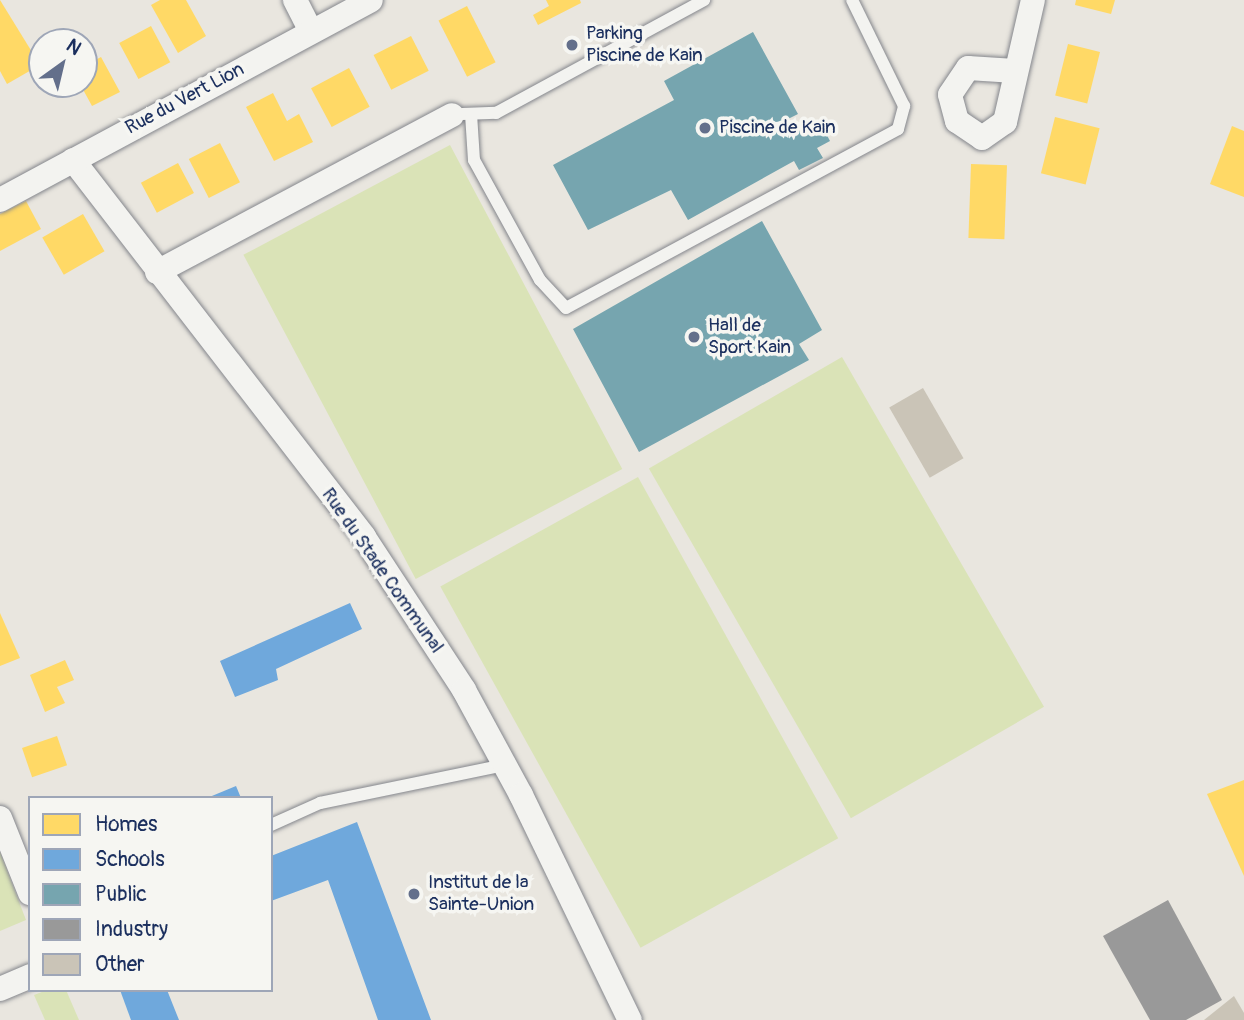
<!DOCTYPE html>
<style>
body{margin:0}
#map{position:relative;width:1244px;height:1020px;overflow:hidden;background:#e9e6df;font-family:Pangolin,sans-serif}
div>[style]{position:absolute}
.green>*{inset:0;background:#dae3b7;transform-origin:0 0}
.homes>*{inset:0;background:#ffd966;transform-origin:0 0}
.schools>*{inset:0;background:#6fa8dc}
.public>*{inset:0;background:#76a5af}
.industry>*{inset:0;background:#999}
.building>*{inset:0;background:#cac4b7;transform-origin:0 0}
.roads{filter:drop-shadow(0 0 2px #84868c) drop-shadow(0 0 2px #84868c)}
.lane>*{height:12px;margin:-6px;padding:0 6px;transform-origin:6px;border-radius:6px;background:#f3f3f0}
.street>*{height:24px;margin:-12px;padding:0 12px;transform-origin:12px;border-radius:12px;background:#f3f3f0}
.dots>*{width:19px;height:19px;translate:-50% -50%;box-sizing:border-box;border:4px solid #f6f6f2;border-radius:50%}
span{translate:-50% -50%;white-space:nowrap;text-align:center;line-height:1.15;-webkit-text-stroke:7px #f6f6f2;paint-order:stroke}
.poi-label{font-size:19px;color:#1b2f5e}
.left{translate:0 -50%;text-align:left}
.street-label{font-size:19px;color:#1b2f5e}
.legend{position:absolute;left:28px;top:796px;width:245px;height:196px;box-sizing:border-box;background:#f6f6f2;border:2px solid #9ea6b7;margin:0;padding:9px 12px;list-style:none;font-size:21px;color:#1b2f5e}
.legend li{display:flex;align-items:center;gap:14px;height:35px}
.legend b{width:35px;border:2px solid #9ea6b7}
.north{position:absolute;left:28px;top:28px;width:70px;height:70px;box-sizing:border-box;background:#f6f6f2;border:2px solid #9ea6b7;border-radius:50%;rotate:34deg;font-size:19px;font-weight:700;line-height:28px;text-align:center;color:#1b2f5e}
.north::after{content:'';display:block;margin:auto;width:24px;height:32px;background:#636f8b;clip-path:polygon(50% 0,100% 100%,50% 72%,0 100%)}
</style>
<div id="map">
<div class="green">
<i style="left:450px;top:145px;width:367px;height:234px;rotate:62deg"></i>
<i style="left:842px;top:357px;width:404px;height:223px;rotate:60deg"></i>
<i style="left:638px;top:477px;width:413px;height:226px;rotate:61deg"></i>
<i style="clip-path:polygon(0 852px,26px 920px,0 931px)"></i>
<i style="clip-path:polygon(47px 990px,66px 990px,79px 1020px,45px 1020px,34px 995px)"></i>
</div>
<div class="homes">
<i style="clip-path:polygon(0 0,40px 65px,7px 84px,0 71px)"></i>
<i style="clip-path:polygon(160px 0,186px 0,206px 36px,178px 53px,151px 5px)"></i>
<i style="clip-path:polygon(546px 0,580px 0,581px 3px,538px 25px,533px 15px,549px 6px)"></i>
<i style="clip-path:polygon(1076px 0,1115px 0,1111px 14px,1075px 5px)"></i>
<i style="left:467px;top:6px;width:63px;height:32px;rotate:63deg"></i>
<i style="left:151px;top:26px;width:41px;height:36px;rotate:62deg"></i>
<i style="left:411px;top:36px;width:39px;height:42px;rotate:63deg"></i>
<i style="left:1068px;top:44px;width:33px;height:53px;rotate:14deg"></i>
<i style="clip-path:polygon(101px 57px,120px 92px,92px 106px,80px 84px,84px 84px,84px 66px)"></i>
<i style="left:349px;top:68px;width:44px;height:43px;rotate:62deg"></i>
<i style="clip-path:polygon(273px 93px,287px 121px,299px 114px,313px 142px,274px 161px,246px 107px)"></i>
<i style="left:1055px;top:117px;width:46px;height:58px;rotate:14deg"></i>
<i style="clip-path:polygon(1232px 126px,1244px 131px,1244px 197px,1210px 184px)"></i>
<i style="left:220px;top:143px;width:44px;height:35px;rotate:63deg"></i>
<i style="left:178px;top:163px;width:34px;height:42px;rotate:62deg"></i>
<i style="left:971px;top:164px;width:36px;height:74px;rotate:2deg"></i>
<i style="clip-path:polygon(26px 201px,41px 229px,0 251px,0 214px)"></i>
<i style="left:83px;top:214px;width:43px;height:47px;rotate:60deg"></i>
<i style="clip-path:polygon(0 613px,20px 658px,0 666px)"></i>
<i style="clip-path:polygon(65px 660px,74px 680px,57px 687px,65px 703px,45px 712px,30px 675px)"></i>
<i style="left:57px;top:736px;width:31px;height:37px;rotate:71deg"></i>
<i style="clip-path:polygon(1244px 780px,1244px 876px,1207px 794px)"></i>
</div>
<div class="schools">
<i style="clip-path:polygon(350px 603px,362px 629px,276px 669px,278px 680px,235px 697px,220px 661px)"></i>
<i style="clip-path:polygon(236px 786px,241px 798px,207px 798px)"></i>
<i style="clip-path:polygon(357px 822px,431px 1020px,378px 1020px,328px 880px,271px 901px,271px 856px)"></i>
<i style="clip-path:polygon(120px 990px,167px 990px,179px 1020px,131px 1020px)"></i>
</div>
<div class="public">
<i style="clip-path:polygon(753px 32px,798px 114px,784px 121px,792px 135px,819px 120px,830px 141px,817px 148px,823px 158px,799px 170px,794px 161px,688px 220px,671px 190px,588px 230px,553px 165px,674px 100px,664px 81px)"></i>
<i style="clip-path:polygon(762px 221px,822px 330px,799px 344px,809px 360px,639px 452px,573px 329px)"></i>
</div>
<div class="industry">
<i style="clip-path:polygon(1168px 900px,1222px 1000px,1186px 1020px,1150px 1020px,1103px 936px)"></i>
</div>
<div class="building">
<i style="left:923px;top:388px;width:81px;height:39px;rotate:60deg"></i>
<i style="clip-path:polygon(1234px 996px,1244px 1013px,1244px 1020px,1204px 1020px)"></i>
</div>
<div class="roads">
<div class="lane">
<i style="left:462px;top:114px;width:34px;rotate:-2deg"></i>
<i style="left:496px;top:113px;width:237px;rotate:-28.5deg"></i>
<i style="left:471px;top:114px;width:46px;rotate:86.3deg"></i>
<i style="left:474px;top:160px;width:137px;rotate:61.2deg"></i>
<i style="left:540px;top:280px;width:38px;rotate:47deg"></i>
<i style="left:566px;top:308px;width:377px;rotate:-28.3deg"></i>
<i style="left:898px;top:129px;width:24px;rotate:-75deg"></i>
<i style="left:904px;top:106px;width:118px;rotate:-116.1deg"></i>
<i style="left:271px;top:825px;width:54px;rotate:-24.2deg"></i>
<i style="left:320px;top:803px;width:189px;rotate:-11.6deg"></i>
</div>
<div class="street">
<i style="left:295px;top:0;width:35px;rotate:63deg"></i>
<i style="left:1015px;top:71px;width:47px;rotate:-176.3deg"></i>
<i style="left:968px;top:68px;width:32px;rotate:124deg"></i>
<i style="left:950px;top:95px;width:27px;rotate:75deg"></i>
<i style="left:957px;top:121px;width:30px;rotate:34deg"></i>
<i style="left:982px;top:138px;width:28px;rotate:-35deg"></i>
<i style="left:1005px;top:122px;width:125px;rotate:-77.1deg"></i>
<i style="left:73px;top:160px;width:476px;rotate:52.3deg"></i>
<i style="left:364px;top:537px;width:183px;rotate:56.8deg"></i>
<i style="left:464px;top:690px;width:119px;rotate:61.5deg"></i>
<i style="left:521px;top:795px;width:250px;rotate:64.2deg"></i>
<i style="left:0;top:200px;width:421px;rotate:-28.3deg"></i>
<i style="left:157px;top:272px;width:334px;rotate:-28deg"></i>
<i style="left:0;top:818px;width:81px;rotate:68.2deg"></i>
<i style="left:0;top:989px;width:33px;rotate:-23deg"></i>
</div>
</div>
<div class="dots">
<i style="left:572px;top:45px;background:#636f8b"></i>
<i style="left:705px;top:128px;background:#636f8b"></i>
<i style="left:694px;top:337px;background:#636f8b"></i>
<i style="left:414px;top:894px;background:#636f8b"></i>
</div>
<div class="poi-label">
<span class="left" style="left:586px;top:45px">Parking<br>Piscine de Kain</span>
<span class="left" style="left:719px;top:128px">Piscine de Kain</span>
<span class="left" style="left:708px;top:337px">Hall de<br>Sport Kain</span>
<span class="left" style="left:428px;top:894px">Institut de la<br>Sainte-Union</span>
</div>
<div class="street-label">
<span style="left:185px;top:99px;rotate:-28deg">Rue du Vert Lion</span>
<span style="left:382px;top:571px;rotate:55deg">Rue du Stade Communal</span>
</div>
<ul class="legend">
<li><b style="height:19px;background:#ffd966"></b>Homes</li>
<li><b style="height:19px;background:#6fa8dc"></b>Schools</li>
<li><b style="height:19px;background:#76a5af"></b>Public</li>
<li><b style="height:19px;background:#999"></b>Industry</li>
<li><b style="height:19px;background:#cac4b7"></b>Other</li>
</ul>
<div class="north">N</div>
</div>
